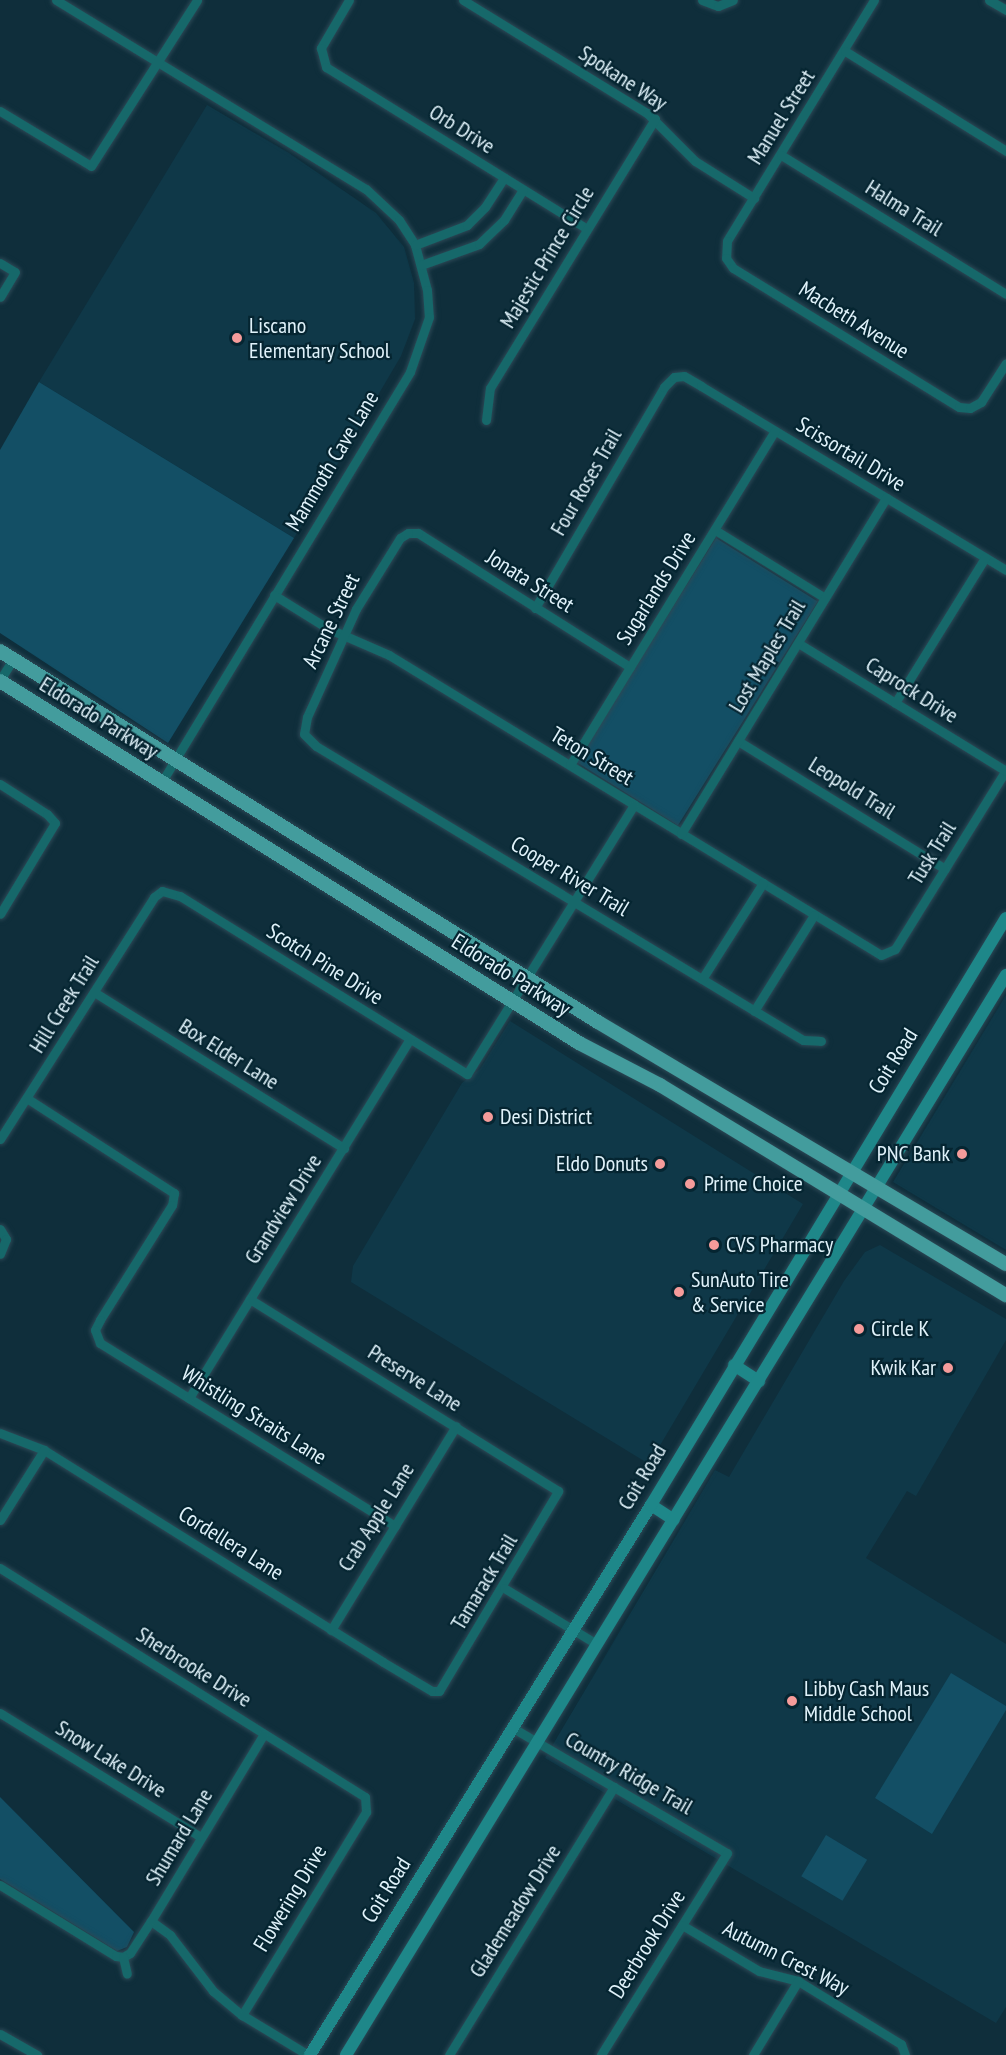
<!DOCTYPE html>
<style>
body{margin:0}
#map{position:relative;width:1006px;height:2055px;overflow:hidden;background:#0f2e3b;font-family:"PT Sans Narrow",sans-serif}
div>[style]{position:absolute}
.built>*{inset:0;background:#0f3848}
.green>*{inset:0;background:#134f65;transform-origin:0 0}
.roads{filter:drop-shadow(0 0 2px #2c4956) drop-shadow(0 0 2px #2c4956)}
.street>*{height:9px;margin:-4.5px;padding:0 4.5px;transform-origin:4.5px;border-radius:4.5px;background:#16686a}
.secondary>*{height:12px;margin:-6px;padding:0 6px;transform-origin:6px;border-radius:6px;background:#1e8789}
.primary>*{height:14px;margin:-7px;padding:0 7px;transform-origin:7px;border-radius:7px;background:#439c9d}
.dots>*{width:16px;height:16px;translate:-50% -50%;box-sizing:border-box;border:3px solid #052531;border-radius:50%}
span{translate:-50% -50%;white-space:nowrap;text-align:center;line-height:1.15;-webkit-text-stroke:4.5px #052531;paint-order:stroke}
.street-label{font-size:22px;color:#e0f2fa}
.poi-label{font-size:22px;color:#e0f2fa}
.left{translate:0 -50%;text-align:left}
.right{translate:-100% -50%;text-align:right}
</style>
<div id="map">
<div class="built">
<i style="clip-path:polygon(207px 105px,289px 153px,376px 213px,404px 247px,414px 283px,415px 319px,401px 356px,294px 538px,39px 382px)"></i>
<i style="clip-path:polygon(1006px 995px,1006px 1250px,893px 1182px)"></i>
<i style="clip-path:polygon(510px 1021px,803px 1204px,649px 1464px,351px 1282px,353px 1266px,462px 1083px,480px 1069px)"></i>
<i style="clip-path:polygon(880px 1245px,1006px 1319px,1006px 1340px,916px 1496px,907px 1491px,866px 1558px,1006px 1644px,1006px 2007px,996px 2023px,545px 1758px,715px 1470px,729px 1477px,844px 1281px,865px 1252px)"></i>
</div>
<div class="green">
<i style="clip-path:polygon(39px 382px,294px 538px,168px 743px,0 633px,0 450px)"></i>
<i style="left:716px;top:538px;width:120px;height:264px;rotate:32deg"></i>
<i style="clip-path:polygon(951px 1673px,1006px 1706px,1006px 1710px,932px 1834px,875px 1798px)"></i>
<i style="clip-path:polygon(0 1797px,134px 1932px,127px 1947px,117px 1951px,0 1879px)"></i>
<i style="left:826px;top:1835px;width:48px;height:48px;rotate:31deg"></i>
</div>
<div class="roads">
<div class="street">
<i style="left:56px;top:0;width:363px;rotate:31.4deg"></i>
<i style="left:366px;top:189px;width:45px;rotate:43.2deg"></i>
<i style="left:399px;top:220px;width:30px;rotate:57deg"></i>
<i style="left:415px;top:245px;width:47px;rotate:75.1deg"></i>
<i style="left:427px;top:290px;width:27px;rotate:86deg"></i>
<i style="left:429px;top:317px;width:58px;rotate:109.1deg"></i>
<i style="left:410px;top:372px;width:479px;rotate:121.2deg"></i>
<i style="left:349px;top:0;width:56px;rotate:120.3deg"></i>
<i style="left:321px;top:48px;width:20px;rotate:75deg"></i>
<i style="left:326px;top:67px;width:307px;rotate:31.8deg"></i>
<i style="left:463px;top:0;width:216px;rotate:31.6deg"></i>
<i style="left:647px;top:113px;width:68px;rotate:45deg"></i>
<i style="left:695px;top:161px;width:70px;rotate:32.1deg"></i>
<i style="left:702px;top:0;width:17px;rotate:21deg"></i>
<i style="left:718px;top:6px;width:16px;rotate:-22deg"></i>
<i style="left:874px;top:0;width:282px;rotate:121.4deg"></i>
<i style="left:727px;top:241px;width:17px;rotate:93deg"></i>
<i style="left:726px;top:258px;width:12px;rotate:55deg"></i>
<i style="left:733px;top:268px;width:265px;rotate:31.6deg"></i>
<i style="left:959px;top:407px;width:11px;rotate:5deg"></i>
<i style="left:970px;top:408px;width:13px;rotate:-29deg"></i>
<i style="left:981px;top:402px;width:46px;rotate:-57.3deg"></i>
<i style="left:989px;top:0;width:20px;rotate:30deg"></i>
<i style="left:845px;top:51px;width:190px;rotate:31.8deg"></i>
<i style="left:0;top:111px;width:106px;rotate:31.1deg"></i>
<i style="left:91px;top:166px;width:197px;rotate:-57.4deg"></i>
<i style="left:781px;top:155px;width:264px;rotate:31.7deg"></i>
<i style="left:415px;top:245px;width:56px;rotate:-21deg"></i>
<i style="left:467px;top:225px;width:25px;rotate:-45deg"></i>
<i style="left:485px;top:207px;width:35px;rotate:-57deg"></i>
<i style="left:0;top:263px;width:17px;rotate:31deg"></i>
<i style="left:15px;top:272px;width:29px;rotate:121deg"></i>
<i style="left:421px;top:265px;width:62px;rotate:-19.9deg"></i>
<i style="left:479px;top:244px;width:35px;rotate:-44deg"></i>
<i style="left:504px;top:220px;width:36px;rotate:-58deg"></i>
<i style="left:486px;top:420px;width:32px;rotate:-83deg"></i>
<i style="left:490px;top:388px;width:316px;rotate:-58.5deg"></i>
<i style="left:715px;top:530px;width:129px;rotate:31.7deg"></i>
<i style="left:274px;top:595px;width:62px;rotate:31.9deg"></i>
<i style="left:327px;top:628px;width:68px;rotate:23.5deg"></i>
<i style="left:389px;top:655px;width:576px;rotate:31.37deg"></i>
<i style="left:881px;top:955px;width:15px;rotate:-23deg"></i>
<i style="left:895px;top:949px;width:211px;rotate:-58.2deg"></i>
<i style="left:535px;top:608px;width:256px;rotate:-59.7deg"></i>
<i style="left:664px;top:387px;width:14px;rotate:-45deg"></i>
<i style="left:674px;top:377px;width:10px;rotate:-6deg"></i>
<i style="left:684px;top:376px;width:20px;rotate:30deg"></i>
<i style="left:701px;top:386px;width:356px;rotate:31.1deg"></i>
<i style="left:798px;top:643px;width:244px;rotate:31.6deg"></i>
<i style="left:630px;top:667px;width:251px;rotate:-147.7deg"></i>
<i style="left:418px;top:533px;width:10px;rotate:180deg"></i>
<i style="left:408px;top:533px;width:9px;rotate:148deg"></i>
<i style="left:400px;top:538px;width:84px;rotate:121.8deg"></i>
<i style="left:356px;top:609px;width:119px;rotate:114.4deg"></i>
<i style="left:307px;top:717px;width:17px;rotate:100deg"></i>
<i style="left:304px;top:734px;width:17px;rotate:45deg"></i>
<i style="left:316px;top:746px;width:569px;rotate:31.12deg"></i>
<i style="left:803px;top:1040px;width:18px;rotate:3deg"></i>
<i style="left:0;top:680px;width:25px;rotate:-58deg"></i>
<i style="left:895px;top:703px;width:171px;rotate:-58.2deg"></i>
<i style="left:738px;top:741px;width:243px;rotate:31.7deg"></i>
<i style="left:570px;top:765px;width:392px;rotate:-58.5deg"></i>
<i style="left:0;top:784px;width:56px;rotate:32.6deg"></i>
<i style="left:47px;top:814px;width:12px;rotate:48deg"></i>
<i style="left:55px;top:823px;width:106px;rotate:121.1deg"></i>
<i style="left:681px;top:834px;width:394px;rotate:-58.6deg"></i>
<i style="left:702px;top:979px;width:114px;rotate:-57.6deg"></i>
<i style="left:94px;top:992px;width:295px;rotate:32deg"></i>
<i style="left:754px;top:1011px;width:113px;rotate:-58deg"></i>
<i style="left:28px;top:1099px;width:174px;rotate:32.8deg"></i>
<i style="left:174px;top:1193px;width:12px;rotate:99deg"></i>
<i style="left:172px;top:1205px;width:136px;rotate:122.1deg"></i>
<i style="left:100px;top:1320px;width:11px;rotate:117deg"></i>
<i style="left:95px;top:1330px;width:14px;rotate:69deg"></i>
<i style="left:100px;top:1343px;width:347px;rotate:31.8deg"></i>
<i style="left:0;top:1139px;width:287px;rotate:-57.5deg"></i>
<i style="left:154px;top:897px;width:10px;rotate:-37deg"></i>
<i style="left:162px;top:891px;width:19px;rotate:16deg"></i>
<i style="left:180px;top:896px;width:338px;rotate:31.8deg"></i>
<i style="left:467px;top:1074px;width:317px;rotate:-58.2deg"></i>
<i style="left:0;top:1229px;width:12px;rotate:59deg"></i>
<i style="left:6px;top:1239px;width:16px;rotate:112deg"></i>
<i style="left:189px;top:1398px;width:420px;rotate:-58.4deg"></i>
<i style="left:0;top:1433px;width:47px;rotate:21.1deg"></i>
<i style="left:44px;top:1450px;width:400px;rotate:32deg"></i>
<i style="left:383px;top:1662px;width:57px;rotate:30.6deg"></i>
<i style="left:432px;top:1691px;width:7px"></i>
<i style="left:439px;top:1691px;width:233px;rotate:-59.2deg"></i>
<i style="left:558px;top:1491px;width:363px;rotate:-148.1deg"></i>
<i style="left:0;top:1520px;width:83px;rotate:-57.8deg"></i>
<i style="left:0;top:1568px;width:431px;rotate:32.1deg"></i>
<i style="left:365px;top:1797px;width:15px;rotate:86deg"></i>
<i style="left:366px;top:1812px;width:238px;rotate:121.4deg"></i>
<i style="left:504px;top:1588px;width:109px;rotate:31.1deg"></i>
<i style="left:331px;top:1630px;width:239px;rotate:-58.5deg"></i>
<i style="left:0;top:1713px;width:236px;rotate:31.7deg"></i>
<i style="left:511px;top:1727px;width:250px;rotate:30.3deg"></i>
<i style="left:727px;top:1853px;width:238px;rotate:122deg"></i>
<i style="left:0;top:1885px;width:136px;rotate:31.5deg"></i>
<i style="left:116px;top:1956px;width:7px;rotate:8deg"></i>
<i style="left:151px;top:1921px;width:24px;rotate:36deg"></i>
<i style="left:170px;top:1935px;width:71px;rotate:52.5deg"></i>
<i style="left:213px;top:1991px;width:38px;rotate:40deg"></i>
<i style="left:242px;top:2015px;width:77px;rotate:31.2deg"></i>
<i style="left:682px;top:1925px;width:90px;rotate:30.9deg"></i>
<i style="left:759px;top:1971px;width:40px;rotate:14.4deg"></i>
<i style="left:798px;top:1981px;width:121px;rotate:31.5deg"></i>
<i style="left:901px;top:2044px;width:12px;rotate:70deg"></i>
<i style="left:123px;top:1957px;width:8px;rotate:-30deg"></i>
<i style="left:130px;top:1953px;width:38px;rotate:-57deg"></i>
<i style="left:151px;top:1921px;width:218px;rotate:-58.9deg"></i>
<i style="left:123px;top:1957px;width:17px;rotate:77deg"></i>
<i style="left:0;top:2034px;width:43px;rotate:29.6deg"></i>
<i style="left:449px;top:2055px;width:315px;rotate:-58.4deg"></i>
<i style="left:753px;top:2055px;width:87px;rotate:-58.7deg"></i>
</div>
<div class="secondary">
<i style="left:734px;top:1365px;width:30px;rotate:33deg"></i>
<i style="left:651px;top:1505px;width:27px;rotate:33deg"></i>
<i style="left:310px;top:2055px;width:647px;rotate:-58.2deg"></i>
<i style="left:651px;top:1505px;width:686px;rotate:-58.84deg"></i>
<i style="left:346px;top:2055px;width:1266px;rotate:-58.57deg"></i>
</div>
<div class="primary">
<i style="left:0;top:651px;width:704px;rotate:31.82deg"></i>
<i style="left:598px;top:1022px;width:474px;rotate:30.7deg"></i>
<i style="left:0;top:681px;width:683px;rotate:32.01deg"></i>
<i style="left:579px;top:1043px;width:91px;rotate:27.4deg"></i>
<i style="left:660px;top:1085px;width:405px;rotate:31.3deg"></i>
</div>
</div>
<div class="dots">
<i style="left:237px;top:338px;background:#f59b9a"></i>
<i style="left:488px;top:1117px;background:#f59b9a"></i>
<i style="left:962px;top:1154px;background:#f59b9a"></i>
<i style="left:660px;top:1164px;background:#f59b9a"></i>
<i style="left:690px;top:1184px;background:#f59b9a"></i>
<i style="left:714px;top:1245px;background:#f59b9a"></i>
<i style="left:679px;top:1292px;background:#f59b9a"></i>
<i style="left:859px;top:1329px;background:#f59b9a"></i>
<i style="left:948px;top:1368px;background:#f59b9a"></i>
<i style="left:792px;top:1701px;background:#f59b9a"></i>
</div>
<div class="street-label">
<span style="left:623px;top:78px;rotate:33deg">Spokane Way</span>
<span style="left:781px;top:117px;rotate:-58deg">Manuel Street</span>
<span style="left:462px;top:129px;rotate:32deg">Orb Drive</span>
<span style="left:904px;top:208px;rotate:32deg">Halma Trail</span>
<span style="left:547px;top:257px;rotate:-59deg">Majestic Prince Circle</span>
<span style="left:854px;top:320px;rotate:32deg">Macbeth Avenue</span>
<span style="left:851px;top:454px;rotate:31deg">Scissortail Drive</span>
<span style="left:332px;top:461px;rotate:-59deg">Mammoth Cave Lane</span>
<span style="left:586px;top:482px;rotate:-60deg">Four Roses Trail</span>
<span style="left:530px;top:581px;rotate:32deg">Jonata Street</span>
<span style="left:656px;top:588px;rotate:-58deg">Sugarlands Drive</span>
<span style="left:331px;top:621px;rotate:-64deg">Arcane Street</span>
<span style="left:767px;top:656px;rotate:-59deg">Lost Maples Trail</span>
<span style="left:912px;top:690px;rotate:32deg">Caprock Drive</span>
<span style="left:99px;top:718px;rotate:32deg">Eldorado Parkway</span>
<span style="left:592px;top:756px;rotate:31deg">Teton Street</span>
<span style="left:852px;top:788px;rotate:32deg">Leopold Trail</span>
<span style="left:932px;top:853px;rotate:-58deg">Tusk Trail</span>
<span style="left:570px;top:876px;rotate:31deg">Cooper River Trail</span>
<span style="left:325px;top:964px;rotate:32deg">Scotch Pine Drive</span>
<span style="left:511px;top:975px;rotate:32deg">Eldorado Parkway</span>
<span style="left:64px;top:1004px;rotate:-58deg">Hill Creek Trail</span>
<span style="left:229px;top:1054px;rotate:32deg">Box Elder Lane</span>
<span style="left:893px;top:1061px;rotate:-58deg">Coit Road</span>
<span style="left:283px;top:1209px;rotate:-58deg">Grandview Drive</span>
<span style="left:415px;top:1378px;rotate:32deg">Preserve Lane</span>
<span style="left:254px;top:1415px;rotate:32deg">Whistling Straits Lane</span>
<span style="left:642px;top:1477px;rotate:-59deg">Coit Road</span>
<span style="left:376px;top:1517px;rotate:-58deg">Crab Apple Lane</span>
<span style="left:231px;top:1543px;rotate:32deg">Cordellera Lane</span>
<span style="left:484px;top:1582px;rotate:-59deg">Tamarack Trail</span>
<span style="left:194px;top:1667px;rotate:32deg">Sherbrooke Drive</span>
<span style="left:111px;top:1759px;rotate:32deg">Snow Lake Drive</span>
<span style="left:629px;top:1773px;rotate:30deg">Country Ridge Trail</span>
<span style="left:179px;top:1837px;rotate:-59deg">Shumard Lane</span>
<span style="left:386px;top:1890px;rotate:-58deg">Coit Road</span>
<span style="left:290px;top:1898px;rotate:-59deg">Flowering Drive</span>
<span style="left:515px;top:1911px;rotate:-58deg">Glademeadow Drive</span>
<span style="left:647px;top:1944px;rotate:-58deg">Deerbrook Drive</span>
<span style="left:786px;top:1958px;rotate:27deg">Autumn Crest Way</span>
</div>
<div class="poi-label">
<span class="left" style="left:249px;top:338px">Liscano<br>Elementary School</span>
<span class="left" style="left:500px;top:1117px">Desi District</span>
<span class="right" style="left:950px;top:1154px">PNC Bank</span>
<span class="right" style="left:648px;top:1164px">Eldo Donuts</span>
<span class="left" style="left:704px;top:1184px">Prime Choice</span>
<span class="left" style="left:726px;top:1245px">CVS Pharmacy</span>
<span class="left" style="left:691px;top:1292px">SunAuto Tire<br>&amp; Service</span>
<span class="left" style="left:871px;top:1329px">Circle K</span>
<span class="right" style="left:936px;top:1368px">Kwik Kar</span>
<span class="left" style="left:804px;top:1701px">Libby Cash Maus<br>Middle School</span>
</div>
</div>
